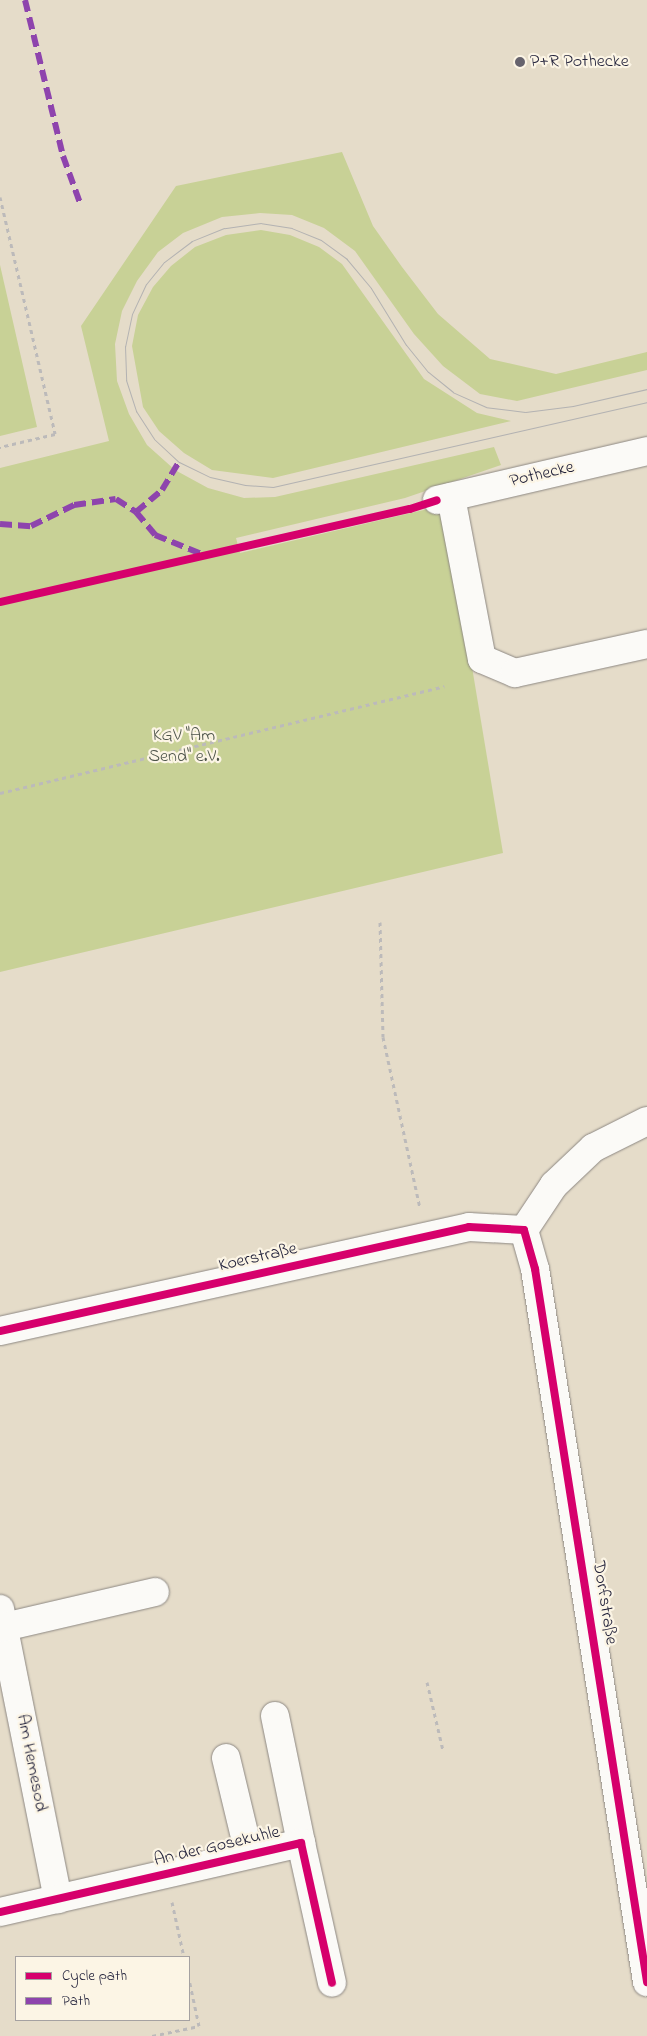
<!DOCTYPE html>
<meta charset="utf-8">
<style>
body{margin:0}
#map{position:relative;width:647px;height:2036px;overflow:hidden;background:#e5dcc9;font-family:"Indie Flower",sans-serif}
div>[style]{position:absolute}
.green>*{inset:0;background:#c8d196}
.path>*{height:3px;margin-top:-1.5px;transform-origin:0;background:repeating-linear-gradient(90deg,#bcbaba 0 4px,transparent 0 8px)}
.roads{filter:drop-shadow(0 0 1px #8d8883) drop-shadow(0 0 1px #8d8883)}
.minor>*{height:28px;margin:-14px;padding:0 14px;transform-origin:14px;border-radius:14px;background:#fbfaf7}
.tram>*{height:1px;margin:-0.5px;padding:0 0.5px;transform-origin:0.5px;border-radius:0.5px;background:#b3b2b2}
.quiet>*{height:6px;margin-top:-3px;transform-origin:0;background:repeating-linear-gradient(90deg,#8e44ad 0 12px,transparent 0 18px)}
.cycleway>*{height:8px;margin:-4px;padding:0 4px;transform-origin:4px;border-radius:4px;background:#d6006c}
.dots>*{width:14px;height:14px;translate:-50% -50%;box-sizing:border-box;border:2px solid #fcf5e5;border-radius:50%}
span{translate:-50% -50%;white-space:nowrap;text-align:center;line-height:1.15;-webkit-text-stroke:4.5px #fcf5e5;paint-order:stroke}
.poi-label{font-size:18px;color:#22223b}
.left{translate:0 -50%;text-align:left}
.street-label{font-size:18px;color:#22223b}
.park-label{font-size:18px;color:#4d544a}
.legend{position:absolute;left:15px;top:1956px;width:175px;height:65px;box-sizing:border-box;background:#fcf5e5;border:1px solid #a5a1a1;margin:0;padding:6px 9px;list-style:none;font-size:15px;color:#22223b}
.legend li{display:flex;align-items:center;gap:10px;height:25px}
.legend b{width:25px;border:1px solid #a5a1a1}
</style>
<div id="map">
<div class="green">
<i style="clip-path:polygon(342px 152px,373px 226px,402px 267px,438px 314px,490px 359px,556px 374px,647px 352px,647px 370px,517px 401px,480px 394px,443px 366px,414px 334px,355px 251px,324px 228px,292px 215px,260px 213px,222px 217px,183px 233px,158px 252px,137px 281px,122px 311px,115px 344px,117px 381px,129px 414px,147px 445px,175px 470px,208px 488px,244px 498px,275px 497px,494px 447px,501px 465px,405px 498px,236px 538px,240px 553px,445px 505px,503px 853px,0 972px,0 468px,109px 441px,81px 326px,176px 186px)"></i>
<i style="clip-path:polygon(261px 230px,290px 235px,319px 247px,342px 264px,424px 379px,477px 413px,511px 421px,273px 478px,212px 470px,184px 453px,159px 431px,143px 407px,132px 346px,138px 315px,153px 287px,171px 266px,195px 247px,226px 235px)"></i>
<i style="clip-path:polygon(0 265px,37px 427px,0 436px)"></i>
</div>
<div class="path">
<i style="left:0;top:197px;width:243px;rotate:76.9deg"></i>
<i style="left:55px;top:434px;width:57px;rotate:166.7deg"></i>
<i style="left:0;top:793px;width:457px;rotate:-13.5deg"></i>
<i style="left:380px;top:922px;width:115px;rotate:88.5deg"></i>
<i style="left:383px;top:1037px;width:175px;rotate:77.8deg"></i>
<i style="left:427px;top:1682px;width:70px;rotate:76.8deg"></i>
<i style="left:172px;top:1902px;width:56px;rotate:77.7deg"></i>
<i style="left:152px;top:2036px;width:48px;rotate:-12deg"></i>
<i style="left:199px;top:2026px;width:48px;rotate:-102deg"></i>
</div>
<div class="roads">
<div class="minor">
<i style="left:451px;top:497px;width:165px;rotate:79.2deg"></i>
<i style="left:482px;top:659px;width:36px;rotate:23deg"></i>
<i style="left:515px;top:673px;width:135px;rotate:-12.4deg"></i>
<i style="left:437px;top:500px;width:216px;rotate:-13.1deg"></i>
<i style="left:524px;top:1230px;width:41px;rotate:74.2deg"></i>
<i style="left:535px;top:1269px;width:722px;rotate:81.07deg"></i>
<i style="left:524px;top:1230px;width:54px;rotate:-56.3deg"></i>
<i style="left:554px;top:1185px;width:54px;rotate:-43.5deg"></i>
<i style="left:593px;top:1148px;width:60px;rotate:-26.6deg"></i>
<i style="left:0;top:1331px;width:480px;rotate:-12.5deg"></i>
<i style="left:469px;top:1227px;width:55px;rotate:3.1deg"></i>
<i style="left:0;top:1609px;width:296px;rotate:78.7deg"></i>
<i style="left:0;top:1628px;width:159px;rotate:-13.1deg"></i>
<i style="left:275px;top:1716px;width:130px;rotate:78.4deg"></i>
<i style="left:226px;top:1758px;width:99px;rotate:76.5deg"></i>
<i style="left:0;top:1912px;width:309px;rotate:-12.9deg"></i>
<i style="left:301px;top:1843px;width:143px;rotate:77.5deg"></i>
</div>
</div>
<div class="tram">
<i style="left:647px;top:389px;width:76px;rotate:167.1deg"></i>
<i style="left:573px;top:406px;width:48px;rotate:172.9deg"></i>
<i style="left:525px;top:412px;width:39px;rotate:-173deg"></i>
<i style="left:486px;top:407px;width:36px;rotate:-156deg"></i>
<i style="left:453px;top:392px;width:32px;rotate:-141deg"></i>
<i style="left:428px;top:372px;width:35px;rotate:-129deg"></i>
<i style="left:406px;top:345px;width:67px;rotate:-121.6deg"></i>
<i style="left:371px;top:288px;width:38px;rotate:-130deg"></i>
<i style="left:347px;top:259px;width:32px;rotate:-144deg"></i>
<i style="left:321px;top:240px;width:31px;rotate:-158deg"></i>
<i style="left:292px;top:228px;width:31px;rotate:-171deg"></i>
<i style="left:261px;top:223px;width:37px;rotate:172deg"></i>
<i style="left:224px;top:228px;width:35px;rotate:158deg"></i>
<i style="left:192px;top:241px;width:35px;rotate:143deg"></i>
<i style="left:164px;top:262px;width:28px;rotate:129deg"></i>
<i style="left:146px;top:284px;width:33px;rotate:115deg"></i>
<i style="left:132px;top:314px;width:33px;rotate:102deg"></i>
<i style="left:125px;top:346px;width:34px;rotate:88deg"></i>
<i style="left:126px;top:380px;width:33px;rotate:72deg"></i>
<i style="left:136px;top:411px;width:33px;rotate:57deg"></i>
<i style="left:154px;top:439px;width:34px;rotate:43deg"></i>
<i style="left:179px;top:462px;width:34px;rotate:26deg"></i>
<i style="left:210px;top:477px;width:36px;rotate:13deg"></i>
<i style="left:245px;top:485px;width:28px;rotate:4deg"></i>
<i style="left:273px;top:487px;width:384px;rotate:-12.8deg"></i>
</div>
<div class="quiet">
<i style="left:25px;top:0;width:161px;rotate:76.3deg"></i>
<i style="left:63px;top:156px;width:50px;rotate:70.1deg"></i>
<i style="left:136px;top:512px;width:34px;rotate:-40deg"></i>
<i style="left:162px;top:490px;width:33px;rotate:-59deg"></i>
<i style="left:0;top:524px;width:31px;rotate:4deg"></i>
<i style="left:31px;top:526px;width:48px;rotate:-26deg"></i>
<i style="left:74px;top:505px;width:42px;rotate:-8.1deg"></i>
<i style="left:116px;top:499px;width:24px;rotate:33deg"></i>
<i style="left:136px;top:512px;width:30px;rotate:50deg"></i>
<i style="left:155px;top:535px;width:53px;rotate:22.2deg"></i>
</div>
<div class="cycleway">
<i style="left:0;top:602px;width:420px;rotate:-12.8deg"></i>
<i style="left:410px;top:509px;width:28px;rotate:-18deg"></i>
<i style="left:0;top:1331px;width:480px;rotate:-12.5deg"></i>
<i style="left:469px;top:1227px;width:55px;rotate:3.1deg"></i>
<i style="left:524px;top:1230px;width:41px;rotate:74.2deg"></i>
<i style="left:535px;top:1269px;width:722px;rotate:81.07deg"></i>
<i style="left:0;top:1912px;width:309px;rotate:-12.9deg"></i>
<i style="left:301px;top:1843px;width:143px;rotate:77.5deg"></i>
</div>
<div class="dots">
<i style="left:520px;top:62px;background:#66636d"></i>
</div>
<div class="poi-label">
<span class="left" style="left:530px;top:62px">P+R Pothecke</span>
</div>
<div class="street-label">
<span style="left:542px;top:475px;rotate:-13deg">Pothecke</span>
<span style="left:258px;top:1258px;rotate:-13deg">Koerstraße</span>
<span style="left:604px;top:1603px;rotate:81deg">Dorfstraße</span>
<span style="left:31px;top:1763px;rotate:79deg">Am Hemesod</span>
<span style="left:217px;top:1847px;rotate:-13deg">An der Gosekuhle</span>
</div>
<div class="park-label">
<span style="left:184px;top:747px">KGV "Am<br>Send" e.V.</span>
</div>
<ul class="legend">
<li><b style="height:6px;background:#d6006c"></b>Cycle path</li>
<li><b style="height:6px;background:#8e44ad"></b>Path</li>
</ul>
</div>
